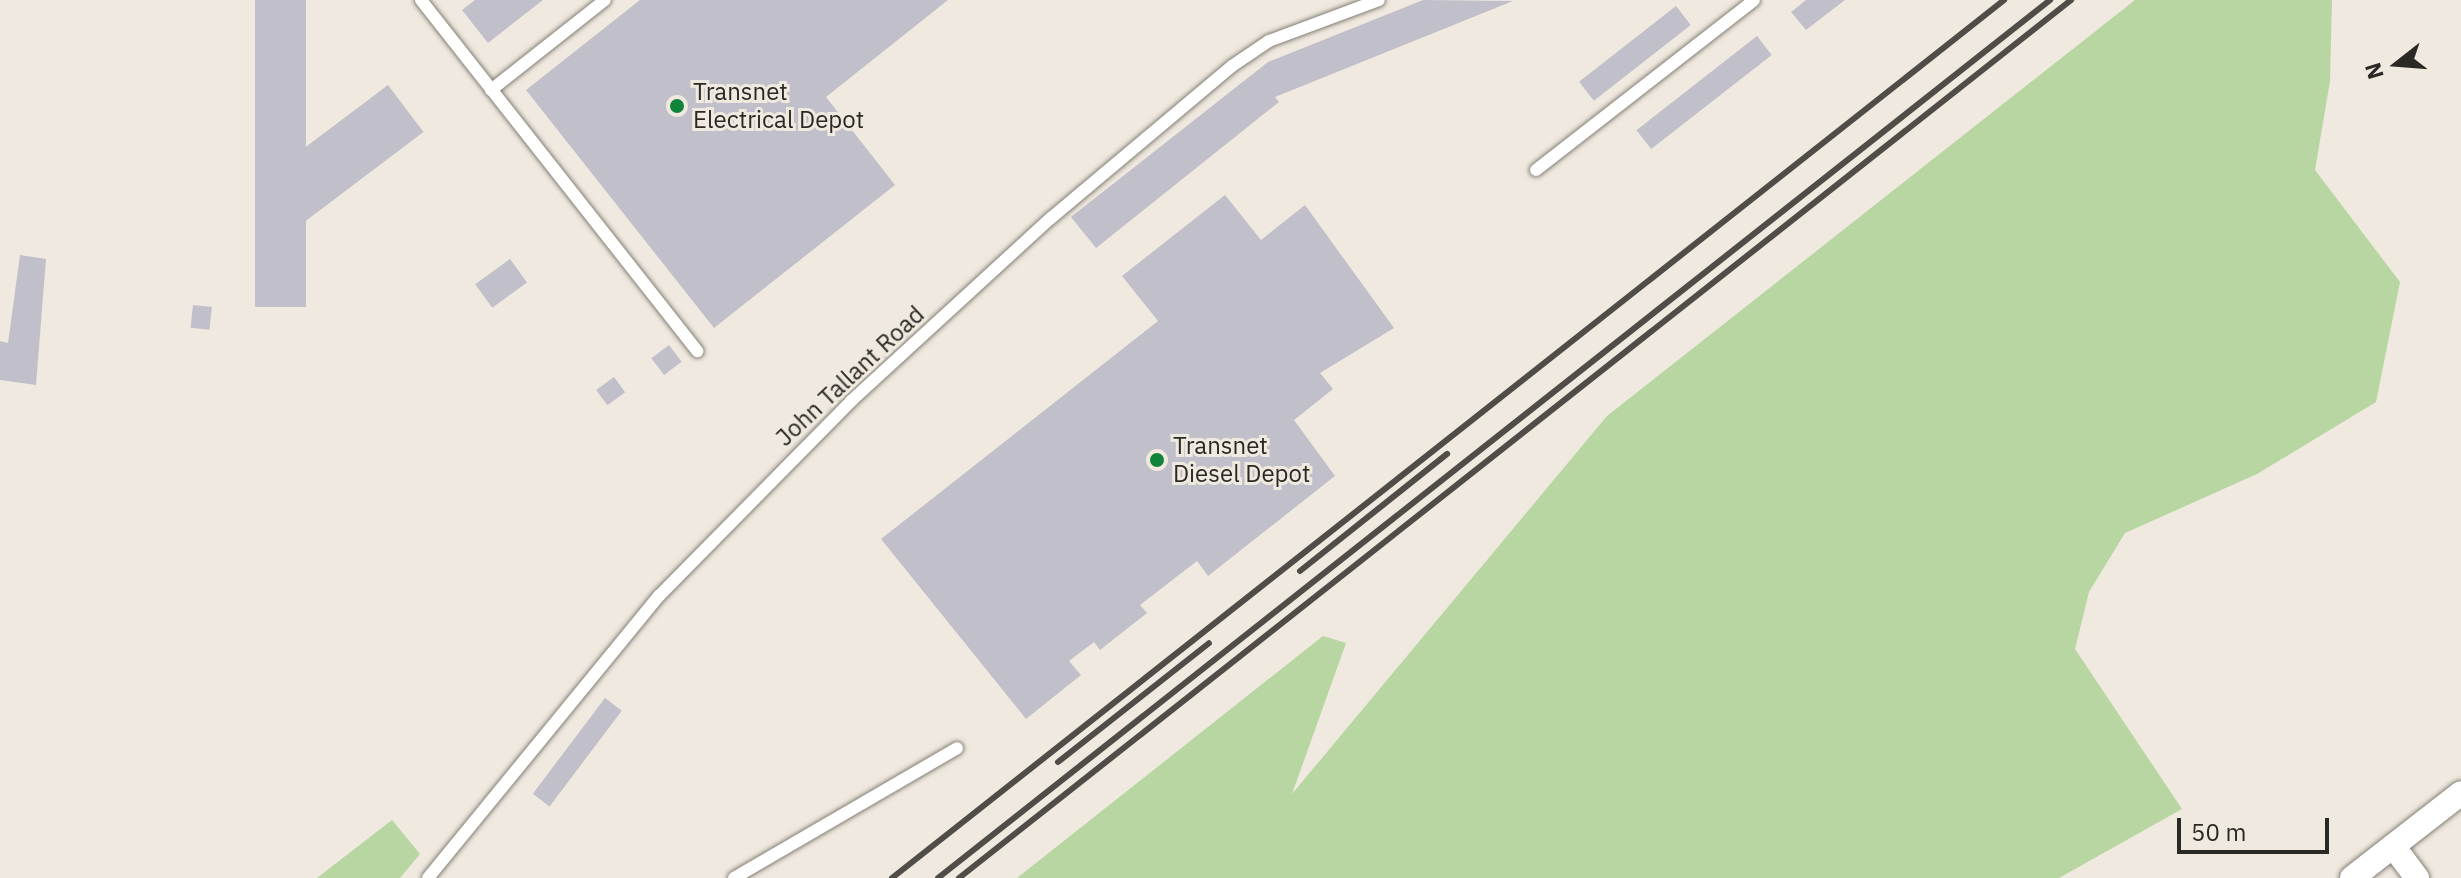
<!DOCTYPE html>
<style>
body{margin:0}
#map{position:relative;width:2461px;height:878px;overflow:hidden;background:#efe9df;font-family:"IBM Plex Sans",sans-serif}
div>[style]{position:absolute}
.green>*{inset:0;background:#b7d6a1}
.building>*{inset:0;background:#c1c0ca;transform-origin:0 0}
.roads{filter:drop-shadow(0 0 2px #847f76) drop-shadow(0 0 2px #847f76)}
.service>*{height:12px;margin:-6px;padding:0 6px;transform-origin:6px;border-radius:6px;background:#fff}
.minor>*{height:24px;margin:-12px;padding:0 12px;transform-origin:12px;border-radius:12px;background:#fff}
.rail>*{height:6px;margin:-3px;padding:0 3px;transform-origin:3px;border-radius:3px;background:#504d48}
.dots>*{width:22px;height:22px;translate:-50% -50%;box-sizing:border-box;border:4px solid #efe9df;border-radius:50%}
span{translate:-50% -50%;white-space:nowrap;text-align:center;line-height:1.15;-webkit-text-stroke:6px #efe9df;paint-order:stroke}
.poi-label{font-size:24px;color:#2b2925}
.left{translate:0 -50%;text-align:left}
.street-label{font-size:24px;color:#2b2925}
.north{position:absolute;left:2357px;top:24px;width:80px;height:80px;-webkit-text-stroke:6px #efe9df;paint-order:stroke;rotate:253deg;font-size:22px;font-weight:700;line-height:32px;text-align:center;color:#2b2925}
.north::after{content:'';display:block;margin:auto;width:28px;height:36px;background:#2b2925;clip-path:polygon(50% 0,100% 100%,50% 72%,0 100%)}
.scale{position:absolute;left:2177px;top:818px;width:152px;height:36px;box-sizing:border-box;border:4px solid #2b2925;border-top:0;padding-left:10px;font-size:24px;line-height:28px;white-space:nowrap;color:#2b2925;-webkit-text-stroke:6px #efe9df;paint-order:stroke}
</style>
<div id="map">
<div class="green">
<i style="clip-path:polygon(2135px 0,2332px 0,2330px 81px,2315px 170px,2400px 282px,2376px 402px,2257px 474px,2125px 533px,2089px 592px,2075px 649px,2182px 809px,2059px 878px,1017px 878px,1323px 636px,1346px 643px,1292px 794px,1607px 416px)"></i>
<i style="clip-path:polygon(392px 820px,420px 854px,400px 878px,317px 878px)"></i>
</div>
<div class="building">
<i style="left:255px;top:0;width:51px;height:307px"></i>
<i style="clip-path:polygon(475px 0,543px 0,488px 43px,462px 10px)"></i>
<i style="clip-path:polygon(640px 0,948px 0,826px 97px,895px 185px,714px 328px,526px 90px)"></i>
<i style="clip-path:polygon(1423px 0,1513px 1px,1275px 97px,1279px 102px,1096px 248px,1071px 217px,1268px 62px)"></i>
<i style="clip-path:polygon(1806px 0,1845px 0,1806px 30px,1791px 12px)"></i>
<i style="left:1676px;top:6px;width:24px;height:123px;rotate:52deg"></i>
<i style="left:1757px;top:36px;width:24px;height:153px;rotate:52deg"></i>
<i style="left:388px;top:85px;width:59px;height:148px;rotate:53deg"></i>
<i style="clip-path:polygon(1225px 195px,1261px 240px,1305px 205px,1394px 328px,1320px 373px,1333px 389px,1294px 420px,1335px 476px,1208px 576px,1197px 561px,1140px 605px,1147px 613px,1100px 650px,1094px 642px,1069px 661px,1081px 675px,1026px 719px,881px 539px,1158px 321px,1122px 276px)"></i>
<i style="clip-path:polygon(20px 255px,46px 259px,36px 385px,0 380px,0 341px,8px 343px)"></i>
<i style="left:510px;top:259px;width:29px;height:43px;rotate:54deg"></i>
<i style="left:193px;top:305px;width:19px;height:23px;rotate:6deg"></i>
<i style="left:669px;top:345px;width:21px;height:22px;rotate:53deg"></i>
<i style="left:614px;top:377px;width:19px;height:22px;rotate:54deg"></i>
<i style="left:605px;top:698px;width:21px;height:120px;rotate:37deg"></i>
</div>
<div class="roads">
<div class="service">
<i style="left:421px;top:0;width:447px;rotate:51.8deg"></i>
<i style="left:491px;top:90px;width:145px;rotate:-38.3deg"></i>
<i style="left:1536px;top:170px;width:276px;rotate:-37.9deg"></i>
<i style="left:428px;top:878px;width:365px;rotate:-50.7deg"></i>
<i style="left:659px;top:596px;width:274px;rotate:-45.4deg"></i>
<i style="left:851px;top:401px;width:271px;rotate:-42.5deg"></i>
<i style="left:1051px;top:218px;width:236px;rotate:-40deg"></i>
<i style="left:1232px;top:66px;width:45px;rotate:-34deg"></i>
<i style="left:1269px;top:41px;width:117px;rotate:-20.4deg"></i>
<i style="left:734px;top:878px;width:258px;rotate:-30.2deg"></i>
</div>
<div class="minor">
<i style="left:2393px;top:846px;width:40px;rotate:53deg"></i>
<i style="left:2352px;top:878px;width:138px;rotate:-37.9deg"></i>
</div>
</div>
<div class="rail">
<i style="left:1300px;top:571px;width:188px;rotate:-38.5deg"></i>
<i style="left:1058px;top:762px;width:192px;rotate:-38.2deg"></i>
<i style="left:892px;top:878px;width:1417px;rotate:-38.29deg"></i>
<i style="left:938px;top:878px;width:1417px;rotate:-38.29deg"></i>
<i style="left:959px;top:878px;width:1417px;rotate:-38.29deg"></i>
</div>
<div class="dots">
<i style="left:677px;top:106px;background:#11843c"></i>
<i style="left:1157px;top:460px;background:#11843c"></i>
</div>
<div class="poi-label">
<span class="left" style="left:693px;top:106px">Transnet<br>Electrical Depot</span>
<span class="left" style="left:1173px;top:460px">Transnet<br>Diesel Depot</span>
</div>
<div class="street-label">
<span style="left:850px;top:376px;rotate:-43deg">John Tallant Road</span>
</div>
<div class="north">N</div>
<div class="scale">50 m</div>
</div>
